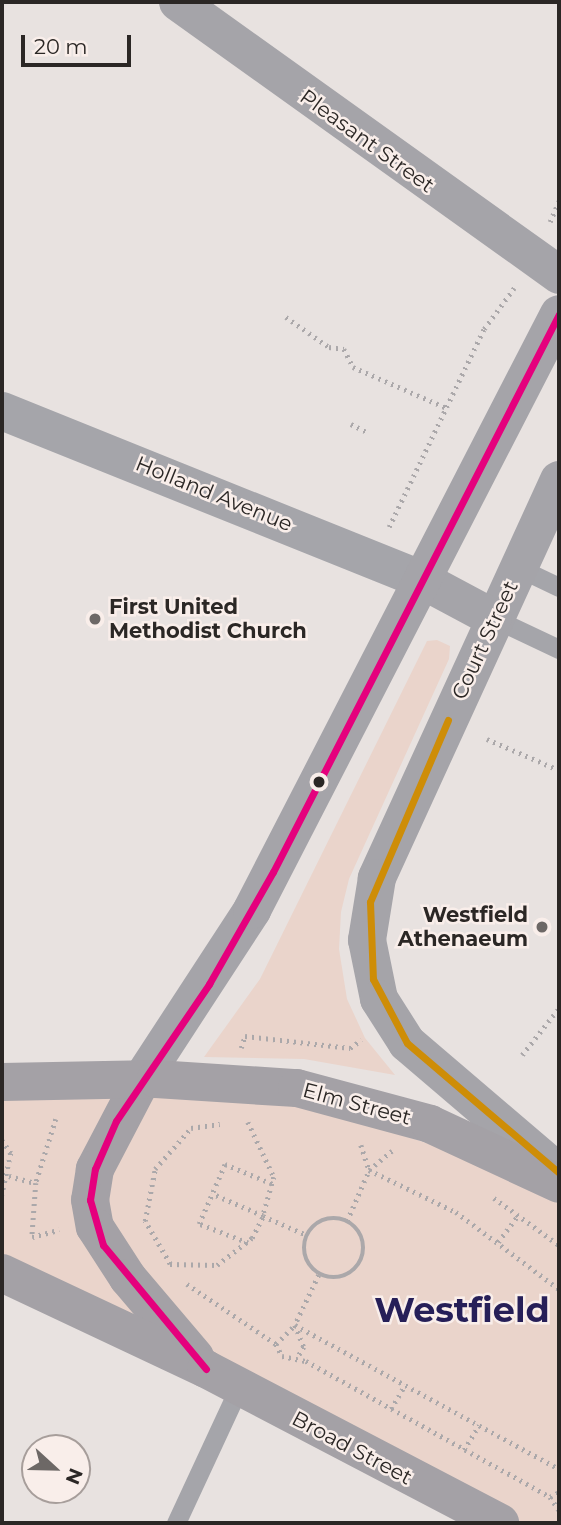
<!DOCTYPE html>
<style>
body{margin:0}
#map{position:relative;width:561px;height:1525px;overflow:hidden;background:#e8e2e0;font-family:Montserrat,sans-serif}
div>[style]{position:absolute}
.green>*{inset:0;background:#ead4cb}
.path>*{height:4.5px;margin-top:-2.25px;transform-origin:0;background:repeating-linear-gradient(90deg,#aba8aa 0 2px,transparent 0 7px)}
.path>.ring{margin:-2.25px;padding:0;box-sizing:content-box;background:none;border:4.5px solid #aba8aa;border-radius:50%}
.lane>*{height:19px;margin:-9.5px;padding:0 9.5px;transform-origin:9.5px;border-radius:9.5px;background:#a5a5aa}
.street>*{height:38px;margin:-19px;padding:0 19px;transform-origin:19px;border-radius:19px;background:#a5a5aa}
.secondary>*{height:38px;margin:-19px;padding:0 19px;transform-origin:19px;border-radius:19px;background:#a5a4a9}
.highway>*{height:38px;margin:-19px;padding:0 19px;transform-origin:19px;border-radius:19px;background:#a4a1a6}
.bus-1>*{height:7px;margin:-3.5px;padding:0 3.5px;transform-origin:3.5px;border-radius:3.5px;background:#ce8d07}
.bus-2>*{height:7px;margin:-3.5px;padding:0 3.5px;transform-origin:3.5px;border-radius:3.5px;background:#e5007d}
.dots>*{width:19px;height:19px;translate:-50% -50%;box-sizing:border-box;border:4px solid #f9eeea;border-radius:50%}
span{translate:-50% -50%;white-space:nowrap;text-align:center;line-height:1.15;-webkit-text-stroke:5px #f9eeea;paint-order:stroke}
.street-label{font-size:21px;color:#2b2725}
.poi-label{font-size:21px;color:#2b2725;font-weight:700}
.left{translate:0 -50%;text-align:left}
.right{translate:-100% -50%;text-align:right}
.town-label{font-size:35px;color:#261f58;font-weight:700}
.frame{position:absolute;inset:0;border:4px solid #2b2725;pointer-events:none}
.north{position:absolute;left:21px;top:1434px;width:70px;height:70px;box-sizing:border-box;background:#f9eeea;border:2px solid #a79e9b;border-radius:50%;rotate:112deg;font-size:19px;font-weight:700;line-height:28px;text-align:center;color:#2b2725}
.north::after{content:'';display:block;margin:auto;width:24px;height:32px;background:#6d6866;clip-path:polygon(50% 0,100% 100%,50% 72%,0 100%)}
.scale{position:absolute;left:21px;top:35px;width:110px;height:32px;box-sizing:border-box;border:4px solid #2b2725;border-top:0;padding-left:9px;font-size:21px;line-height:24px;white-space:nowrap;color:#2b2725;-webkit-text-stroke:5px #f9eeea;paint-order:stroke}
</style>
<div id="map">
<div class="green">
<i style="clip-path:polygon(437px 640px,450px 646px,449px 659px,349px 879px,341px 912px,339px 949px,347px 999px,365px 1038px,395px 1075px,304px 1059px,204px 1057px,260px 979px,427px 641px)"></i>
<i style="clip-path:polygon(2px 1078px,227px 1081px,559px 1184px,559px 1523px,499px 1523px,2px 1275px)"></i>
</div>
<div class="path">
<i style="left:550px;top:222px;width:23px;rotate:-67deg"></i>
<i style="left:286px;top:317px;width:52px;rotate:34.9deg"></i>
<i style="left:329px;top:347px;width:15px;rotate:8deg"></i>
<i style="left:344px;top:349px;width:20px;rotate:63deg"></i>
<i style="left:353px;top:367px;width:103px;rotate:23.6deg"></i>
<i style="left:351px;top:424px;width:18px;rotate:27deg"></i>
<i style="left:389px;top:527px;width:220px;rotate:-64.4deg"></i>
<i style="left:484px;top:329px;width:51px;rotate:-53.8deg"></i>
<i style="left:487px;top:739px;width:78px;rotate:23.3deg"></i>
<i style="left:241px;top:1048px;width:13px;rotate:-72deg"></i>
<i style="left:245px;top:1036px;width:106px;rotate:6.5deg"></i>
<i style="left:350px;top:1048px;width:14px;rotate:-36deg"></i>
<i style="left:522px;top:1055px;width:60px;rotate:-51.8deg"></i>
<i style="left:56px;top:1119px;width:67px;rotate:107.4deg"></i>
<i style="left:36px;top:1183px;width:54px;rotate:94.2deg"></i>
<i style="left:32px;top:1237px;width:28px;rotate:-15deg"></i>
<i style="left:248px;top:1122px;width:61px;rotate:64.7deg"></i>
<i style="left:274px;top:1177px;width:41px;rotate:105.8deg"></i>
<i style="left:263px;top:1216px;width:48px;rotate:23.4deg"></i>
<i style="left:2px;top:1140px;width:16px;rotate:55deg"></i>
<i style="left:11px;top:1153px;width:43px;rotate:102.1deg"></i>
<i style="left:361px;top:1145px;width:26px;rotate:72deg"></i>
<i style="left:369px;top:1170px;width:97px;rotate:25.8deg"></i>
<i style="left:456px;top:1212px;width:129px;rotate:36.8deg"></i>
<i style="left:9px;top:1176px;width:28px;rotate:15deg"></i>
<i style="left:494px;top:1198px;width:80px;rotate:35.9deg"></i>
<i class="ring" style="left:304px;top:1218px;width:55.5px;height:55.5px"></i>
<i style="left:347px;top:1221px;width:56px;rotate:-66.7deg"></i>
<i style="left:369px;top:1170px;width:30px;rotate:-40deg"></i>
<i style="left:498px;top:1242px;width:34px;rotate:-53deg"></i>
<i style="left:248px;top:1243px;width:53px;rotate:-158.8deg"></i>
<i style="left:199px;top:1224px;width:65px;rotate:-66.6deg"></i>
<i style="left:225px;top:1164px;width:52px;rotate:22.6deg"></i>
<i style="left:170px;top:1264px;width:50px;rotate:-120.2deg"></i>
<i style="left:145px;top:1221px;width:53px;rotate:-79.1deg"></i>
<i style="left:155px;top:1169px;width:55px;rotate:-48.7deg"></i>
<i style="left:191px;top:1128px;width:29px;rotate:-8deg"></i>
<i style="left:170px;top:1264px;width:47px;rotate:1.2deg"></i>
<i style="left:217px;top:1265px;width:44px;rotate:-37.6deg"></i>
<i style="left:252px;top:1238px;width:25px;rotate:-63deg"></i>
<i style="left:263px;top:1216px;width:56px;rotate:-156.7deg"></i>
<i style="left:319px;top:1275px;width:55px;rotate:115.6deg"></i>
<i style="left:295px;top:1325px;width:301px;rotate:28.6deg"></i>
<i style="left:187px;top:1284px;width:107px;rotate:34deg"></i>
<i style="left:276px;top:1344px;width:13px;rotate:63deg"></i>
<i style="left:282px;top:1356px;width:25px;rotate:12deg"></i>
<i style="left:306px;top:1361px;width:279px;rotate:29.1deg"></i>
<i style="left:550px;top:1497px;width:16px;rotate:55deg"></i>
<i style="left:276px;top:1344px;width:27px;rotate:-45deg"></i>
<i style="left:295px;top:1325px;width:24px;rotate:68deg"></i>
<i style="left:304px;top:1347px;width:12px;rotate:121deg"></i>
<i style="left:391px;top:1409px;width:28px;rotate:-60deg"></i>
<i style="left:464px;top:1450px;width:29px;rotate:-59deg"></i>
<i style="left:550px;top:1497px;width:10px;rotate:-29deg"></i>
</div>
<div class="lane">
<i style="left:519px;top:568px;width:44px;rotate:25.4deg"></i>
<i style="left:493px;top:618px;width:73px;rotate:25.2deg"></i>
<i style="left:176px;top:1523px;width:150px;rotate:-65.1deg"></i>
</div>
<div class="street">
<i style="left:2px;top:411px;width:455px;rotate:21.9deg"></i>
</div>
<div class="secondary">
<i style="left:178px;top:2px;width:469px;rotate:35.6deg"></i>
<i style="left:559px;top:480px;width:438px;rotate:114.6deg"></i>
<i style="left:377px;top:878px;width:63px;rotate:99.2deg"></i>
<i style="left:367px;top:940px;width:60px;rotate:78.5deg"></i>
<i style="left:379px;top:999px;width:52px;rotate:57.5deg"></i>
<i style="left:407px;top:1043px;width:200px;rotate:40.5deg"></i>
<i style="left:424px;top:581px;width:78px;rotate:28.2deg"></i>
<i style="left:142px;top:1079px;width:202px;rotate:-56.9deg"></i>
<i style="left:252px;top:910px;width:670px;rotate:-62.75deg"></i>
</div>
<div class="highway">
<i style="left:142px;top:1079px;width:102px;rotate:117.6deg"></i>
<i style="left:95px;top:1169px;width:31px;rotate:99deg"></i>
<i style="left:90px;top:1200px;width:27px;rotate:80deg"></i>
<i style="left:95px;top:1227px;width:61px;rotate:57.1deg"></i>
<i style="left:128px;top:1278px;width:104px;rotate:49.7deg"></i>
<i style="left:2px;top:1082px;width:154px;rotate:-1.1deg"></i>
<i style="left:156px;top:1079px;width:141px;rotate:3.7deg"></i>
<i style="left:297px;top:1088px;width:138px;rotate:15.1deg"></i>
<i style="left:430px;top:1124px;width:142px;rotate:24.9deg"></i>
<i style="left:2px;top:1273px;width:225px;rotate:25.2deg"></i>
<i style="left:206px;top:1369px;width:332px;rotate:27.6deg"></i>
</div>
<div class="bus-1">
<i style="left:448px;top:720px;width:198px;rotate:113.2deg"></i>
<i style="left:370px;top:902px;width:77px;rotate:87.8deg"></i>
<i style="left:373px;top:979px;width:72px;rotate:62deg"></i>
<i style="left:407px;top:1043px;width:200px;rotate:40.5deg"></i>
</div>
<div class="bus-2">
<i style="left:206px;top:1369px;width:161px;rotate:-129.7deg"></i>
<i style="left:103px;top:1245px;width:47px;rotate:-106.1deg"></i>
<i style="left:90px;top:1200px;width:31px;rotate:-81deg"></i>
<i style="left:95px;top:1169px;width:52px;rotate:-66.4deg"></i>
<i style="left:116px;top:1121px;width:166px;rotate:-55.8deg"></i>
<i style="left:209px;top:984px;width:129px;rotate:-60.3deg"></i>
<i style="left:273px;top:872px;width:627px;rotate:-62.86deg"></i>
</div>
<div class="dots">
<i style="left:95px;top:619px;background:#6d6866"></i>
<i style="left:319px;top:782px;background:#2b2725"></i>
<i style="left:542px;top:927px;background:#6d6866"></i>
</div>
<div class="street-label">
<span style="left:367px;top:141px;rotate:36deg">Pleasant Street</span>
<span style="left:214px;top:494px;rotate:22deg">Holland Avenue</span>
<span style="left:485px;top:640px;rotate:-65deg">Court Street</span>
<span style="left:357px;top:1104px;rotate:15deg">Elm Street</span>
<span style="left:352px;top:1448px;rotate:28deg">Broad Street</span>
</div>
<div class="poi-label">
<span class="left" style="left:109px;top:619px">First United<br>Methodist Church</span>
<span class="right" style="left:528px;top:927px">Westfield<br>Athenaeum</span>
</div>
<div class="town-label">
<span style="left:462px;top:1310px">Westfield</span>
</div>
<div class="frame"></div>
<div class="north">N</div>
<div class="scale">20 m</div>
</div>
